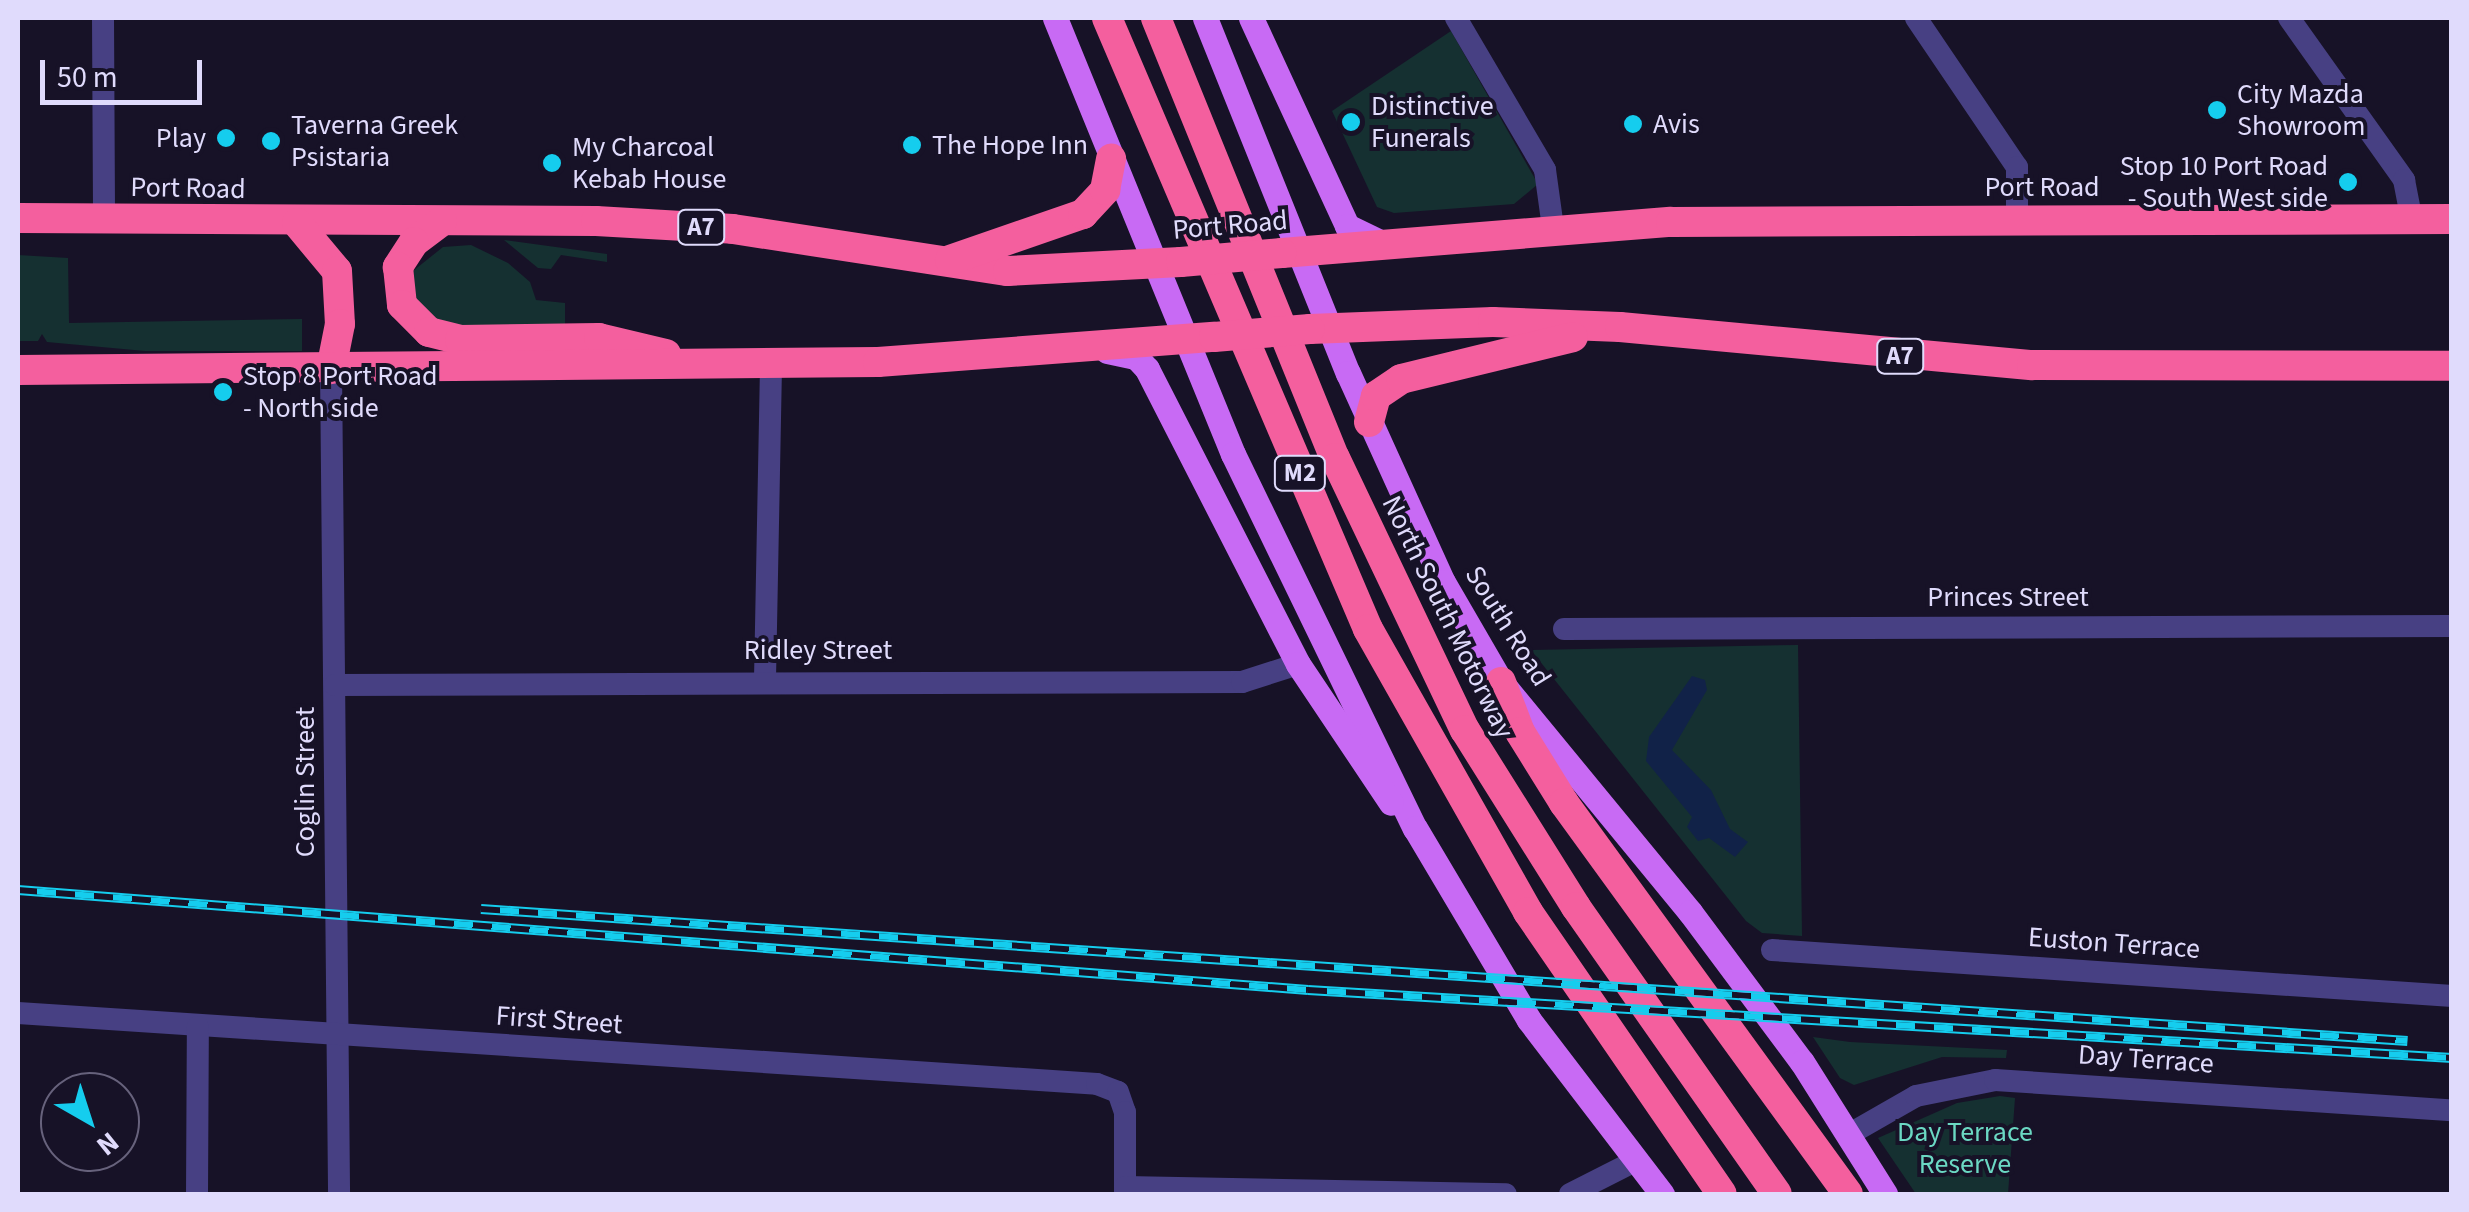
<!DOCTYPE html>
<style>
body{margin:0}
#map{position:relative;width:2469px;height:1212px;overflow:hidden;background:#171227;font-family:"Source Sans 3",sans-serif}
div>[style]{position:absolute}
.green>*{inset:0;background:#153031}
.water>*{inset:0;background:#112248}
.minor>*{height:22px;margin:-11px;padding:0 11px;transform-origin:11px;border-radius:11px;background:#474083}
.major>*{height:25px;margin:-12.5px;padding:0 12.5px;transform-origin:12.5px;border-radius:12.5px;background:#c86af4}
.highway>*{height:30px;margin:-15px;padding:0 15px;transform-origin:15px;border-radius:15px;background:#f45f9e}
.rail>*{height:10px;margin-top:-5px;transform-origin:0;background:repeating-linear-gradient(90deg,#171227 0 19px,#15cdee 0 38px);box-sizing:border-box;border-block:2px solid #15cdee}
.highway-bridge>*{height:30px;margin:-15px;padding:0 15px;transform-origin:15px;border-radius:15px;background:#f45f9e}
.dots>*{width:28px;height:28px;translate:-50% -50%;box-sizing:border-box;border:5px solid #171227;border-radius:50%}
span{translate:-50% -50%;white-space:nowrap;text-align:center;line-height:1.15;-webkit-text-stroke:8px #171227;paint-order:stroke}
.shield-label span{padding:2px 8px;background:#171227;border:2px solid;border-radius:8px;-webkit-text-stroke-width:0}
.shield-label{font-size:25px;color:#e0dbfc;font-weight:700}
.poi-label{font-size:28px;color:#e0dbfc}
.left{translate:0 -50%;text-align:left}
.right{translate:-100% -50%;text-align:right}
.street-label{font-size:28px;color:#e0dbfc}
.park-label{font-size:28px;color:#6bd8c3}
.frame{position:absolute;inset:0;border:20px solid #e0dbfc;pointer-events:none}
.north{position:absolute;left:40px;top:1072px;width:100px;height:100px;box-sizing:border-box;background:#171227;border:2px solid #67627c;border-radius:50%;rotate:141deg;font-size:28px;font-weight:700;line-height:40px;text-align:center;color:#e0dbfc}
.north::after{content:'';display:block;margin:auto;width:35px;height:45px;background:#15cdee;clip-path:polygon(50% 0,100% 100%,50% 72%,0 100%)}
.scale{position:absolute;left:40px;top:60px;width:162px;height:45px;box-sizing:border-box;border:5px solid #e0dbfc;border-top:0;padding-left:12px;font-size:30px;line-height:35px;white-space:nowrap;color:#e0dbfc;-webkit-text-stroke:8px #171227;paint-order:stroke}
</style>
<div id="map">
<div class="green">
<i style="clip-path:polygon(1451px 31px,1538px 184px,1514px 204px,1394px 213px,1377px 207px,1332px 111px)"></i>
<i style="clip-path:polygon(504px 240px,607px 254px,607px 262px,561px 255px,551px 269px,538px 268px)"></i>
<i style="clip-path:polygon(471px 245px,508px 263px,530px 282px,536px 300px,565px 303px,565px 324px,469px 327px,438px 320px,415px 298px,413px 271px,443px 247px)"></i>
<i style="clip-path:polygon(18px 255px,68px 258px,69px 323px,302px 319px,302px 351px,145px 351px,47px 342px,42px 334px,38px 341px,18px 341px)"></i>
<i style="clip-path:polygon(1798px 645px,1802px 936px,1762px 933px,1746px 921px,1531px 650px)"></i>
<i style="clip-path:polygon(1813px 1037px,1850px 1042px,2007px 1050px,2006px 1058px,1942px 1057px,1854px 1085px,1840px 1078px)"></i>
<i style="clip-path:polygon(2000px 1096px,2015px 1098px,2008px 1194px,1916px 1194px,1878px 1138px,1957px 1103px)"></i>
</div>
<div class="water">
<i style="clip-path:polygon(1692px 676px,1705px 680px,1707px 690px,1672px 750px,1711px 790px,1730px 829px,1748px 842px,1735px 857px,1709px 838px,1698px 841px,1687px 827px,1692px 817px,1646px 761px,1649px 737px)"></i>
</div>
<div class="minor">
<i style="left:103px;top:18px;width:201px;rotate:89.7deg"></i>
<i style="left:1456px;top:18px;width:176px;rotate:59.6deg"></i>
<i style="left:1545px;top:170px;width:59px;rotate:82.1deg"></i>
<i style="left:1916px;top:18px;width:180px;rotate:55.9deg"></i>
<i style="left:2017px;top:167px;width:51px;rotate:90deg"></i>
<i style="left:2289px;top:18px;width:199px;rotate:54.6deg"></i>
<i style="left:2404px;top:180px;width:37px;rotate:79deg"></i>
<i style="left:331px;top:369px;width:825px;rotate:89.44deg"></i>
<i style="left:1564px;top:629px;width:888px;rotate:-0.19deg"></i>
<i style="left:765px;top:679px;width:317px;rotate:-88.9deg"></i>
<i style="left:335px;top:685px;width:907px;rotate:-0.19deg"></i>
<i style="left:1242px;top:682px;width:59px;rotate:-17.8deg"></i>
<i style="left:1772px;top:950px;width:682px;rotate:3.87deg"></i>
<i style="left:18px;top:1013px;width:1081px;rotate:3.76deg"></i>
<i style="left:1097px;top:1084px;width:22px;rotate:21deg"></i>
<i style="left:1118px;top:1092px;width:21px;rotate:71deg"></i>
<i style="left:1125px;top:1112px;width:82px;rotate:90deg"></i>
<i style="left:1848px;top:1135px;width:78px;rotate:-29.8deg"></i>
<i style="left:1916px;top:1096px;width:81px;rotate:-11.4deg"></i>
<i style="left:1995px;top:1080px;width:458px;rotate:3.8deg"></i>
<i style="left:1125px;top:1187px;width:381px;rotate:1.1deg"></i>
<i style="left:197px;top:1194px;width:167px;rotate:-89.7deg"></i>
<i style="left:1570px;top:1194px;width:73px;rotate:-26.9deg"></i>
</div>
<div class="major">
<i style="left:1055px;top:18px;width:471px;rotate:67.8deg"></i>
<i style="left:1233px;top:454px;width:416px;rotate:64.1deg"></i>
<i style="left:1415px;top:828px;width:223px;rotate:59.3deg"></i>
<i style="left:1529px;top:1020px;width:219px;rotate:52.6deg"></i>
<i style="left:1205px;top:18px;width:383px;rotate:68.1deg"></i>
<i style="left:1348px;top:373px;width:230px;rotate:65.6deg"></i>
<i style="left:1443px;top:582px;width:116px;rotate:59.9deg"></i>
<i style="left:1501px;top:682px;width:298px;rotate:50.6deg"></i>
<i style="left:1690px;top:912px;width:187px;rotate:53.3deg"></i>
<i style="left:1802px;top:1062px;width:156px;rotate:57.8deg"></i>
<i style="left:1251px;top:18px;width:229px;rotate:65.2deg"></i>
<i style="left:1347px;top:226px;width:39px;rotate:26deg"></i>
<i style="left:1107px;top:351px;width:30px;rotate:12deg"></i>
<i style="left:1136px;top:357px;width:16px;rotate:47deg"></i>
<i style="left:1147px;top:369px;width:331px;rotate:62.9deg"></i>
<i style="left:1298px;top:664px;width:167px;rotate:56.2deg"></i>
</div>
<div class="highway">
<i style="left:1107px;top:18px;width:664px;rotate:66.87deg"></i>
<i style="left:1368px;top:629px;width:325px;rotate:60.5deg"></i>
<i style="left:1528px;top:912px;width:342px;rotate:55.5deg"></i>
<i style="left:1156px;top:18px;width:475px;rotate:67.9deg"></i>
<i style="left:1335px;top:458px;width:301px;rotate:64.5deg"></i>
<i style="left:1465px;top:730px;width:209px;rotate:57.9deg"></i>
<i style="left:1576px;top:907px;width:350px;rotate:55deg"></i>
<i style="left:18px;top:218px;width:578px;rotate:0.3deg"></i>
<i style="left:596px;top:221px;width:137px;rotate:3.3deg"></i>
<i style="left:733px;top:229px;width:278px;rotate:8.7deg"></i>
<i style="left:1008px;top:271px;width:173px;rotate:-3deg"></i>
<i style="left:442px;top:221px;width:35px;rotate:143deg"></i>
<i style="left:414px;top:242px;width:30px;rotate:123deg"></i>
<i style="left:398px;top:267px;width:38px;rotate:84deg"></i>
<i style="left:402px;top:305px;width:38px;rotate:45deg"></i>
<i style="left:429px;top:332px;width:32px;rotate:14deg"></i>
<i style="left:460px;top:340px;width:139px;rotate:-0.8deg"></i>
<i style="left:599px;top:338px;width:69px;rotate:13.4deg"></i>
<i style="left:297px;top:223px;width:62px;rotate:50.2deg"></i>
<i style="left:337px;top:271px;width:53px;rotate:86.8deg"></i>
<i style="left:340px;top:324px;width:46px;rotate:101.3deg"></i>
<i style="left:1282px;top:253px;width:390px;rotate:-4.6deg"></i>
<i style="left:1671px;top:222px;width:781px;rotate:-0.22deg"></i>
<i style="left:950px;top:260px;width:141px;rotate:-19.1deg"></i>
<i style="left:1083px;top:214px;width:33px;rotate:-47deg"></i>
<i style="left:1105px;top:190px;width:32px;rotate:-79deg"></i>
<i style="left:1310px;top:329px;width:183px;rotate:-2.2deg"></i>
<i style="left:1493px;top:322px;width:127px;rotate:2.3deg"></i>
<i style="left:1620px;top:327px;width:414px;rotate:5.3deg"></i>
<i style="left:2032px;top:365px;width:420px;rotate:0.1deg"></i>
<i style="left:18px;top:370px;width:860px;rotate:-0.53deg"></i>
<i style="left:878px;top:362px;width:337px;rotate:-4.3deg"></i>
<i style="left:1369px;top:422px;width:27px;rotate:-75deg"></i>
<i style="left:1376px;top:396px;width:30px;rotate:-34deg"></i>
<i style="left:1401px;top:379px;width:177px;rotate:-13.7deg"></i>
<i style="left:1501px;top:682px;width:53px;rotate:69.2deg"></i>
<i style="left:1520px;top:732px;width:84px;rotate:58.2deg"></i>
<i style="left:1564px;top:803px;width:483px;rotate:54deg"></i>
</div>
<div class="rail">
<i style="left:18px;top:890px;width:1294px;rotate:4.43deg"></i>
<i style="left:1308px;top:990px;width:1146px;rotate:3.4deg"></i>
<i style="left:481px;top:909px;width:1931px;rotate:3.92deg"></i>
</div>
<div class="highway-bridge">
<i style="left:1181px;top:262px;width:101px;rotate:-5.1deg"></i>
<i style="left:1214px;top:337px;width:96px;rotate:-4.8deg"></i>
</div>
<div class="dots">
<i style="left:2217px;top:110px;background:#15cdee"></i>
<i style="left:1351px;top:122px;background:#15cdee"></i>
<i style="left:1633px;top:124px;background:#15cdee"></i>
<i style="left:226px;top:138px;background:#15cdee"></i>
<i style="left:271px;top:141px;background:#15cdee"></i>
<i style="left:912px;top:145px;background:#15cdee"></i>
<i style="left:552px;top:163px;background:#15cdee"></i>
<i style="left:2348px;top:182px;background:#15cdee"></i>
<i style="left:223px;top:392px;background:#15cdee"></i>
</div>
<div class="shield-label">
<span style="left:701px;top:227px">A7</span>
<span style="left:1900px;top:356px">A7</span>
<span style="left:1300px;top:473px">M2</span>
</div>
<div class="poi-label">
<span class="left" style="left:2237px;top:110px">City Mazda<br>Showroom</span>
<span class="left" style="left:1371px;top:122px">Distinctive<br>Funerals</span>
<span class="left" style="left:1653px;top:124px">Avis</span>
<span class="left" style="left:291px;top:141px">Taverna Greek<br>Psistaria</span>
<span class="right" style="left:206px;top:138px">Play</span>
<span class="left" style="left:932px;top:145px">The Hope Inn</span>
<span class="left" style="left:572px;top:163px">My Charcoal<br>Kebab House</span>
<span class="right" style="left:2328px;top:182px">Stop 10 Port Road<br>- South West side</span>
<span class="left" style="left:243px;top:392px">Stop 8 Port Road<br>- North side</span>
</div>
<div class="street-label">
<span style="left:2042px;top:187px">Port Road</span>
<span style="left:188px;top:188px;rotate:1deg">Port Road</span>
<span style="left:1230px;top:225px;rotate:-5deg">Port Road</span>
<span style="left:2008px;top:597px">Princes Street</span>
<span style="left:1448px;top:617px;rotate:64deg">North South Motorway</span>
<span style="left:1508px;top:626px;rotate:58deg">South Road</span>
<span style="left:818px;top:650px">Ridley Street</span>
<span style="left:305px;top:782px;rotate:-90deg">Coglin Street</span>
<span style="left:2114px;top:943px;rotate:4deg">Euston Terrace</span>
<span style="left:559px;top:1020px;rotate:4deg">First Street</span>
<span style="left:2146px;top:1059px;rotate:4deg">Day Terrace</span>
</div>
<div class="park-label">
<span style="left:1965px;top:1148px">Day Terrace<br>Reserve</span>
</div>
<div class="frame"></div>
<div class="north">N</div>
<div class="scale">50 m</div>
</div>
